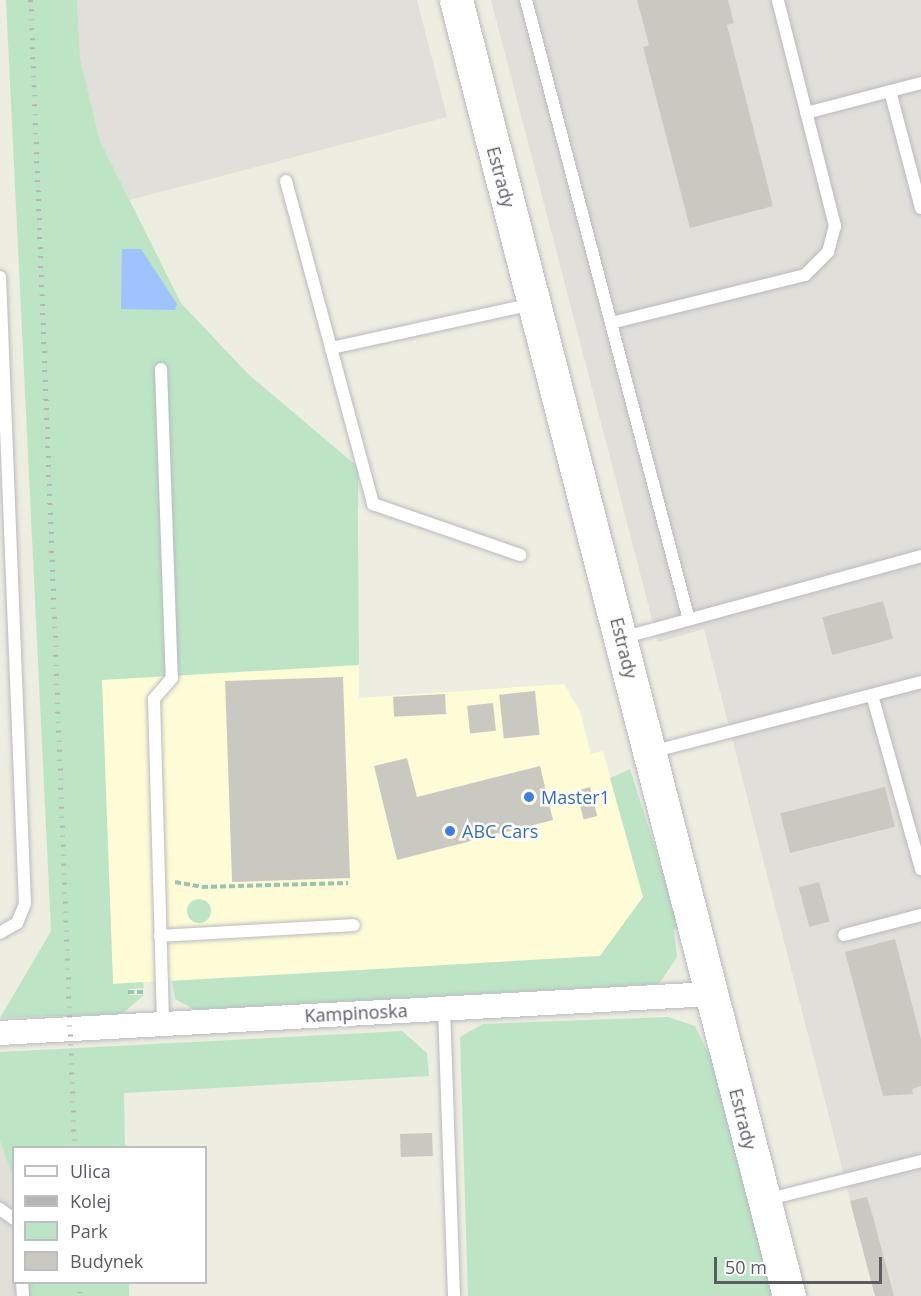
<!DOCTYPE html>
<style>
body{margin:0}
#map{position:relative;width:921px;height:1296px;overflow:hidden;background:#edede1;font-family:"Open Sans",sans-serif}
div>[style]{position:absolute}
.commercial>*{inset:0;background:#fefcd6}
.industrial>*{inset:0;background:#e0dfd9}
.green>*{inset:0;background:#bde5c5;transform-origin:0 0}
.round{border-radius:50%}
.water>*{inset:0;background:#9fc3ff}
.building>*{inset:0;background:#cac9c1;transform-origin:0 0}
.path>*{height:4px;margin-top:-2px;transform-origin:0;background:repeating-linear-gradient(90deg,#96c6ad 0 6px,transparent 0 9px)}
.roads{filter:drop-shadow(0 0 2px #b9bac0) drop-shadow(0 0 2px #b9bac0)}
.service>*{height:12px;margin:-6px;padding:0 6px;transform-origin:6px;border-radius:6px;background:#fff}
.minor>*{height:24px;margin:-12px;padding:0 12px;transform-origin:12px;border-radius:12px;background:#fff}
.secondary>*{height:33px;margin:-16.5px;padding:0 16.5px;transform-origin:16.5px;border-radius:16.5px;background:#fff}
.rail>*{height:4.5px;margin-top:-2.25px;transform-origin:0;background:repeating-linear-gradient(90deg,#b5b5b6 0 1.5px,transparent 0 9.5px)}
.dots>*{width:16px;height:16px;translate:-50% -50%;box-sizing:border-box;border:3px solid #fff;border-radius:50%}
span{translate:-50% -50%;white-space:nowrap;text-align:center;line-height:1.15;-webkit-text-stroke:5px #fff;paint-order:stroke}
.street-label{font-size:18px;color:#5a5c62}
.shop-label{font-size:18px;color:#366cbe}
.left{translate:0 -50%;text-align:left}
.legend{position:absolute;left:12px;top:1146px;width:195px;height:138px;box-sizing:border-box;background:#fff;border:2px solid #bdbec0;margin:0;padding:8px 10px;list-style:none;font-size:18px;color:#5a5c62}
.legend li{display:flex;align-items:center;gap:12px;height:30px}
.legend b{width:30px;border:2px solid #bdbec0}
.scale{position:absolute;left:714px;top:1257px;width:168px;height:27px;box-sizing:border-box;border:3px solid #5a5c62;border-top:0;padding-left:8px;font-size:18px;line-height:21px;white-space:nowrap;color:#5a5c62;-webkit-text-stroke:4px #fff;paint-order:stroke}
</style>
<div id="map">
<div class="commercial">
<i style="clip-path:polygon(100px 141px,181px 303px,359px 508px,359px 698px,564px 684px,580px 711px,591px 754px,603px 751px,644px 897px,600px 956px,113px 984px,99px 621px)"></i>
</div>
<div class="industrial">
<i style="clip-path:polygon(77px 0,417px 0,447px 117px,126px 201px,100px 141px,80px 58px)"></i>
<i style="clip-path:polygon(491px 0,921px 0,921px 1296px,875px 1296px,704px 629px,658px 642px)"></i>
<i style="clip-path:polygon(0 1141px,13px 1178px,14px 1282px,26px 1283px,27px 1296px,0 1296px)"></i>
</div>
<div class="green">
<i style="clip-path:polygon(6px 0,77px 0,80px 58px,100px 141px,181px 303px,248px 374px,358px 467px,359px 665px,102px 680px,113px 984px,143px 982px,144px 988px,129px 989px,129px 995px,144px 995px,122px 1014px,0 1018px,51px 931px)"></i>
<i style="clip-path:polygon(630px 769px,680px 927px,674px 929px,677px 957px,659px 984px,195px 1010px,175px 999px,172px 981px,600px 956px,643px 897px,610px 778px)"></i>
<i class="round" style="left:187px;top:899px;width:24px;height:24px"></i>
<i style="clip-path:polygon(668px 1017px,695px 1026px,708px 1053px,714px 1052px,776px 1296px,468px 1296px,460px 1037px,483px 1024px)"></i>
<i style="clip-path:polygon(402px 1031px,427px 1053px,429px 1076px,124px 1093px,125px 1147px,14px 1148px,13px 1178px,0 1141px,0 1052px)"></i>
<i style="left:26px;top:1283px;width:103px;height:13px"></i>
</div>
<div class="water">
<i style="clip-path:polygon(122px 249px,141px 249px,177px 304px,175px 310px,121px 309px)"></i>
</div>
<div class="building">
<i style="clip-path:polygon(637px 0,728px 0,734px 23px,727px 25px,773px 206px,690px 228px,643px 47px,649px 45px)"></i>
<i style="left:883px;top:601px;width:39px;height:63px;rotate:75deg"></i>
<i style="left:343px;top:677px;width:201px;height:118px;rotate:88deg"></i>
<i style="left:535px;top:691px;width:44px;height:36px;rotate:84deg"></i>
<i style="left:445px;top:694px;width:20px;height:52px;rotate:87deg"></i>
<i style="left:493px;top:703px;width:28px;height:26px;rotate:84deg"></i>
<i style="clip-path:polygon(407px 758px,417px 797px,540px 766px,553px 820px,397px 860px,374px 766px)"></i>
<i style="left:590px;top:787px;width:30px;height:14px;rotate:76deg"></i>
<i style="left:885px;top:787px;width:41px;height:108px;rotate:76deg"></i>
<i style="left:819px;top:882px;width:41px;height:21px;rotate:75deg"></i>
<i style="clip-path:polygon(895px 939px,921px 1039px,921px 1086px,912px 1089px,913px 1094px,883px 1096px,845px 952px)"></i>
<i style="left:432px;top:1133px;width:23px;height:32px;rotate:88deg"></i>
<i style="clip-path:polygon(867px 1197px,873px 1217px,894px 1296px,875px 1296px,850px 1201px)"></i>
</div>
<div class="path">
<i style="left:175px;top:882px;width:27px;rotate:10deg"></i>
<i style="left:202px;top:887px;width:146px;rotate:-1.6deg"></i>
<i style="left:128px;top:992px;width:18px"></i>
</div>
<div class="roads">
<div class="service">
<i style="left:526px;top:0;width:637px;rotate:75.27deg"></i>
<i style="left:890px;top:91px;width:121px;rotate:75.2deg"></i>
<i style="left:806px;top:113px;width:119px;rotate:-14.6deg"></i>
<i style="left:286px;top:181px;width:335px;rotate:74.9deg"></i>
<i style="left:373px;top:504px;width:156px;rotate:19.1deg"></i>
<i style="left:0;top:277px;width:627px;rotate:87.72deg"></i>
<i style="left:25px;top:904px;width:21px;rotate:113deg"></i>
<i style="left:17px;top:923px;width:20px;rotate:150deg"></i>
<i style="left:611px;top:323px;width:200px;rotate:-13.9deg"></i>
<i style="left:805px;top:275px;width:33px;rotate:-45deg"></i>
<i style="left:828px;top:252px;width:27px;rotate:-75deg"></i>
<i style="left:835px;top:226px;width:233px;rotate:-104.2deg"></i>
<i style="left:331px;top:348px;width:207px;rotate:-12.3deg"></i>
<i style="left:161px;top:369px;width:309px;rotate:88deg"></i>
<i style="left:172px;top:678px;width:28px;rotate:131deg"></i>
<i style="left:154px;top:699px;width:325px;rotate:88.4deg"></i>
<i style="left:622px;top:638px;width:310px;rotate:-15.3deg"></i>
<i style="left:872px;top:695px;width:181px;rotate:74.3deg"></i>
<i style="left:651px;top:752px;width:279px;rotate:-14.5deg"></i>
<i style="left:844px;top:935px;width:80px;rotate:-14.6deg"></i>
<i style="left:160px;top:936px;width:194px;rotate:-3.2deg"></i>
<i style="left:444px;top:1009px;width:287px;rotate:88deg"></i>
<i style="left:765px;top:1200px;width:161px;rotate:-14deg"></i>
<i style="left:0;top:1209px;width:17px;rotate:36deg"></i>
<i style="left:22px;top:1282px;width:14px;rotate:86deg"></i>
</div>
<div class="minor">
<i style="left:0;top:1033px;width:712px;rotate:-3.14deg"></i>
</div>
<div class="secondary">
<i style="left:456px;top:0;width:1338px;rotate:75.59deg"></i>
</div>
</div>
<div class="rail">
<i style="left:31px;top:0;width:1149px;rotate:87.81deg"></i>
<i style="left:80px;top:1282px;width:14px;rotate:86deg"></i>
</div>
<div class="dots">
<i style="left:529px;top:797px;background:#3f7fe0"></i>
<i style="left:450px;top:831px;background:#3f7fe0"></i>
</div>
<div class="street-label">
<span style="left:501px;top:177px;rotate:75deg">Estrady</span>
<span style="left:624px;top:648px;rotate:76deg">Estrady</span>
<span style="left:356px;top:1013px;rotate:-3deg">Kampinoska</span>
<span style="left:743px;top:1119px;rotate:76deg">Estrady</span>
</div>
<div class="shop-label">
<span class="left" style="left:541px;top:797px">Master1</span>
<span class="left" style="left:462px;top:831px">ABC Cars</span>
</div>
<ul class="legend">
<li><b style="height:8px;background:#fff"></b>Ulica</li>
<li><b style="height:8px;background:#b5b5b6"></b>Kolej</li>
<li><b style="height:16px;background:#bde5c5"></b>Park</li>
<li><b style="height:16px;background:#cac9c1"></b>Budynek</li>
</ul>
<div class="scale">50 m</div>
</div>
